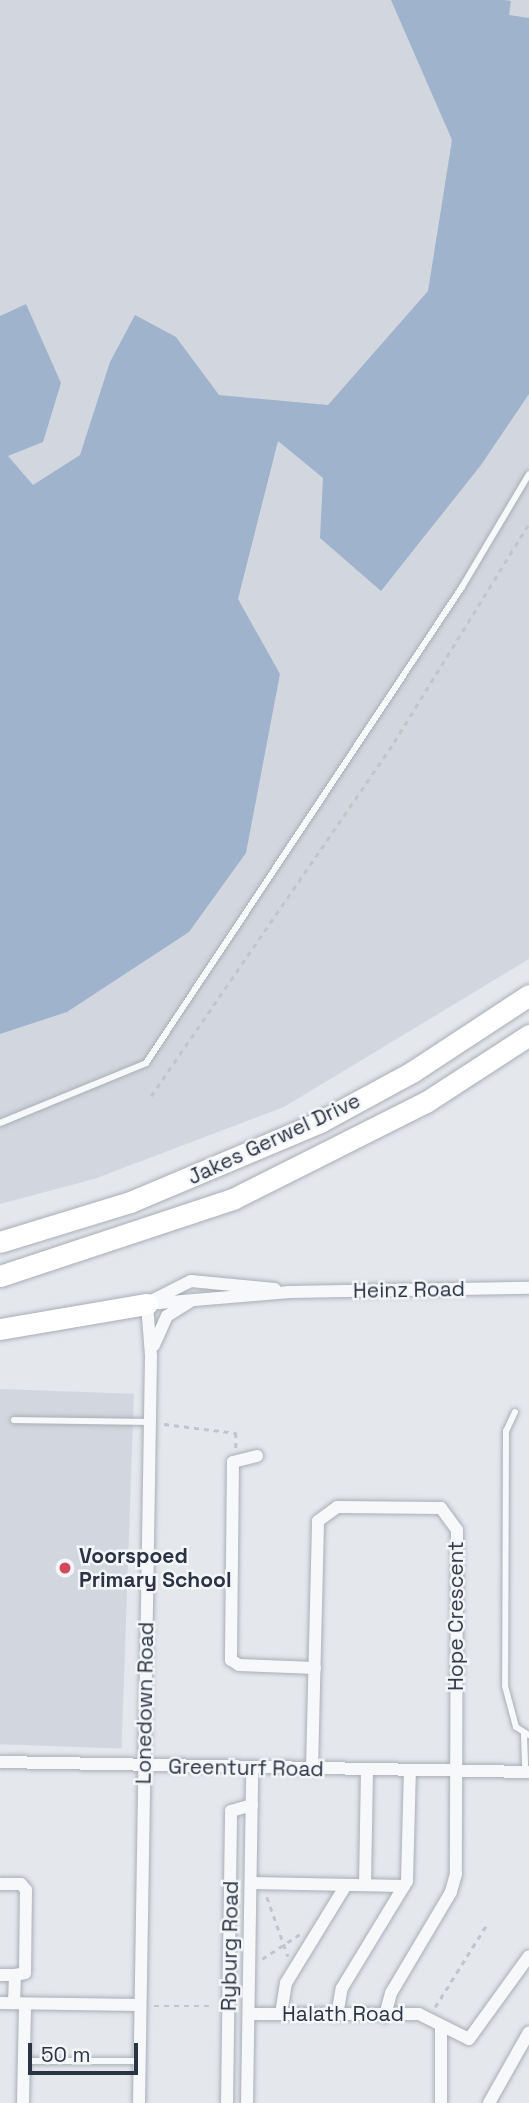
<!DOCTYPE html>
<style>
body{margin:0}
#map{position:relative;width:529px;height:2103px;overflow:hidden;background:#e4e7ec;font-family:"Space Grotesk",sans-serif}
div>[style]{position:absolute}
.built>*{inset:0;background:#d2d6de;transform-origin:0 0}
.water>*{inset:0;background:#9fb4cc}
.path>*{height:2.5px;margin-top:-1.25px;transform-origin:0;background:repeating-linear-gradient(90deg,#c2c5cb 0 5px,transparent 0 10px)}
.roads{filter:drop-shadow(0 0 2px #a9aeb7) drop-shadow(0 0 2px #a9aeb7)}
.service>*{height:6px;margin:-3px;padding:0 3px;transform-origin:3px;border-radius:3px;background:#f7f8fa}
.minor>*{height:12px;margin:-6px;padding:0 6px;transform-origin:6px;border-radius:6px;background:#f7f8fa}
.trunk>*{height:21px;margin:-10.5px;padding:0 10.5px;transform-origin:10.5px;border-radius:10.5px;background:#fff}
.dots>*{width:19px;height:19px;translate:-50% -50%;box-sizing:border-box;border:4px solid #f4f6f9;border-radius:50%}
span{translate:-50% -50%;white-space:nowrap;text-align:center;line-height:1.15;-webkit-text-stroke:5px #f4f6f9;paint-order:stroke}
.street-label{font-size:21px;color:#2b3445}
.poi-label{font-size:21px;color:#2b3445;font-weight:700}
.left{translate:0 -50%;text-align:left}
.scale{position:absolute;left:28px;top:2043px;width:110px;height:32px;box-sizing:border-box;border:4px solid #2b3445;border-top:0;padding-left:9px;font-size:21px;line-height:24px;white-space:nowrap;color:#2b3445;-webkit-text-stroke:5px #f4f6f9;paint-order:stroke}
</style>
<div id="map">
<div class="built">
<i style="clip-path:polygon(0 0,529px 0,529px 959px,284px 1107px,94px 1179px,0 1204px)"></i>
<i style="left:0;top:1389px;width:134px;height:355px;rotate:2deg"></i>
</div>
<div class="water">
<i style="clip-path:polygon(391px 0,504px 0,511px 1px,509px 15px,529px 18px,529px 394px,481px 465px,381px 591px,320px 538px,323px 478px,278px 441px,238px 599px,280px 674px,246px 853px,189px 932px,67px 1012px,0 1034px,0 316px,26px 304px,61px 383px,43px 442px,8px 456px,33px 485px,80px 455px,110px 362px,135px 315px,176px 337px,219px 395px,328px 405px,428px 291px,452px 140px)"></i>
</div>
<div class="path">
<i style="left:151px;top:1096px;width:429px;rotate:-55.5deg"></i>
<i style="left:394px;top:742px;width:257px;rotate:-58.3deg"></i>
<i style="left:164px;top:1424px;width:73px;rotate:7.1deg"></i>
<i style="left:236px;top:1433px;width:15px;rotate:90deg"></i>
<i style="left:267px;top:1897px;width:63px;rotate:70.4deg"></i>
<i style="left:262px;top:1959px;width:45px;rotate:-33.3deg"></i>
<i style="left:154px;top:2006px;width:60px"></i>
<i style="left:435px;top:2007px;width:98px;rotate:-57.9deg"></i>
</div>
<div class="roads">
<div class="service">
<i style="left:0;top:1123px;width:158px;rotate:-22.3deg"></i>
<i style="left:146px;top:1063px;width:571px;rotate:-56.42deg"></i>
<i style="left:462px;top:587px;width:131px;rotate:-59.3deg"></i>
<i style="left:515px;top:1412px;width:21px;rotate:115deg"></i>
<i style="left:506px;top:1431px;width:255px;rotate:90.2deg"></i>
<i style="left:505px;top:1686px;width:42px;rotate:75deg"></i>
<i style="left:516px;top:1727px;width:15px;rotate:32deg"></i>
<i style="left:14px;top:1420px;width:136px;rotate:0.8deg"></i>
<i style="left:524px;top:1735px;width:37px;rotate:88deg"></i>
<i style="left:23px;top:2061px;width:116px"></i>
</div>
<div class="minor">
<i style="left:149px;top:1302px;width:47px;rotate:-26.6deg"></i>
<i style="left:191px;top:1281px;width:84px;rotate:5.4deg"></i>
<i style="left:147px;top:1304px;width:143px;rotate:-4.8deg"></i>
<i style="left:289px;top:1292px;width:240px;rotate:-1deg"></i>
<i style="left:154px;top:1345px;width:32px;rotate:-66deg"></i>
<i style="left:167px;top:1316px;width:26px;rotate:-32deg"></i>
<i style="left:257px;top:1456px;width:25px;rotate:166deg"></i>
<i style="left:233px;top:1462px;width:198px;rotate:90.6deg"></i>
<i style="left:231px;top:1660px;width:9px;rotate:32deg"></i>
<i style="left:239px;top:1665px;width:76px;rotate:2.3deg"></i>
<i style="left:0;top:1762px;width:529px;rotate:1.08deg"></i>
<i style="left:312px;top:1769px;width:248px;rotate:-88.6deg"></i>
<i style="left:318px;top:1521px;width:24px;rotate:-36deg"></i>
<i style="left:337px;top:1507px;width:104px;rotate:0.6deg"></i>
<i style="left:441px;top:1508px;width:27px;rotate:54deg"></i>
<i style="left:457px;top:1530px;width:344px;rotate:90.2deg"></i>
<i style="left:456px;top:1874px;width:19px;rotate:106deg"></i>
<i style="left:451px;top:1892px;width:117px;rotate:120.7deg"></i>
<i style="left:391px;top:1993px;width:24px;rotate:105deg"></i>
<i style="left:252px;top:1883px;width:152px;rotate:1.1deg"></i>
<i style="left:0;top:1884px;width:21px"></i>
<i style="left:21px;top:1884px;width:8px;rotate:50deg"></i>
<i style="left:26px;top:1890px;width:83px;rotate:90.7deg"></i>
<i style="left:25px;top:1973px;width:10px;rotate:169deg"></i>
<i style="left:15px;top:1975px;width:28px;rotate:92deg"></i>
<i style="left:365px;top:1885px;width:115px;rotate:-89deg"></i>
<i style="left:0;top:1975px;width:15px"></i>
<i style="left:0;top:2003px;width:140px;rotate:0.8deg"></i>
<i style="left:249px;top:2014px;width:170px"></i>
<i style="left:419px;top:2014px;width:56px;rotate:26.6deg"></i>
<i style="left:469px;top:2039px;width:102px;rotate:-54.1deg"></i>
<i style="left:281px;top:2014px;width:31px;rotate:-81deg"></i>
<i style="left:286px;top:1983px;width:115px;rotate:-58.5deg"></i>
<i style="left:337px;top:2015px;width:27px;rotate:-80deg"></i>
<i style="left:342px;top:1988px;width:125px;rotate:-58.7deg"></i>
<i style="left:407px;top:1881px;width:111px;rotate:-88.5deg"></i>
<i style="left:23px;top:2103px;width:99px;rotate:-88.8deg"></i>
<i style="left:139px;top:2103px;width:747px;rotate:-89.08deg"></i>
<i style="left:151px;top:1356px;width:52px;rotate:-94.4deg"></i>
<i style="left:227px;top:2103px;width:292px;rotate:-89.2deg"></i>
<i style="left:231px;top:1811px;width:22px;rotate:-16deg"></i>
<i style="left:247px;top:2103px;width:335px;rotate:-89.1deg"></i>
<i style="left:441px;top:2103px;width:77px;rotate:-90deg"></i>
<i style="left:489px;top:2103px;width:81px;rotate:-60.6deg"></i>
</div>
<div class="trunk">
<i style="left:0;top:1242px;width:136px;rotate:-17.1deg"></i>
<i style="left:130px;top:1202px;width:206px;rotate:-22.8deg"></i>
<i style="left:320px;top:1122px;width:105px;rotate:-28.5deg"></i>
<i style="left:412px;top:1072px;width:140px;rotate:-33.3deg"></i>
<i style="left:0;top:1276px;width:245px;rotate:-18.3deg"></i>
<i style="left:233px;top:1199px;width:216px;rotate:-26.7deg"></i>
<i style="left:426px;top:1102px;width:123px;rotate:-33deg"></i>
<i style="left:0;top:1329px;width:149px;rotate:-9.7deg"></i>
</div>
</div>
<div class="dots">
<i style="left:65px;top:1568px;background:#d1495b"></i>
</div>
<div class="street-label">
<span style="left:274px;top:1139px;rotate:-25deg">Jakes Gerwel Drive</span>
<span style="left:409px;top:1290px;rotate:-1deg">Heinz Road</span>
<span style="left:456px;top:1616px;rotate:-90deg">Hope Crescent</span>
<span style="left:145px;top:1703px;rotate:-89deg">Lonedown Road</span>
<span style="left:246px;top:1768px;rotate:1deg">Greenturf Road</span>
<span style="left:230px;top:1946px;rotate:-89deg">Ryburg Road</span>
<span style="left:343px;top:2014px">Halath Road</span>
</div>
<div class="poi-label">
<span class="left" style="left:79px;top:1568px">Voorspoed<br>Primary School</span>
</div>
<div class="scale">50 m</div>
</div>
